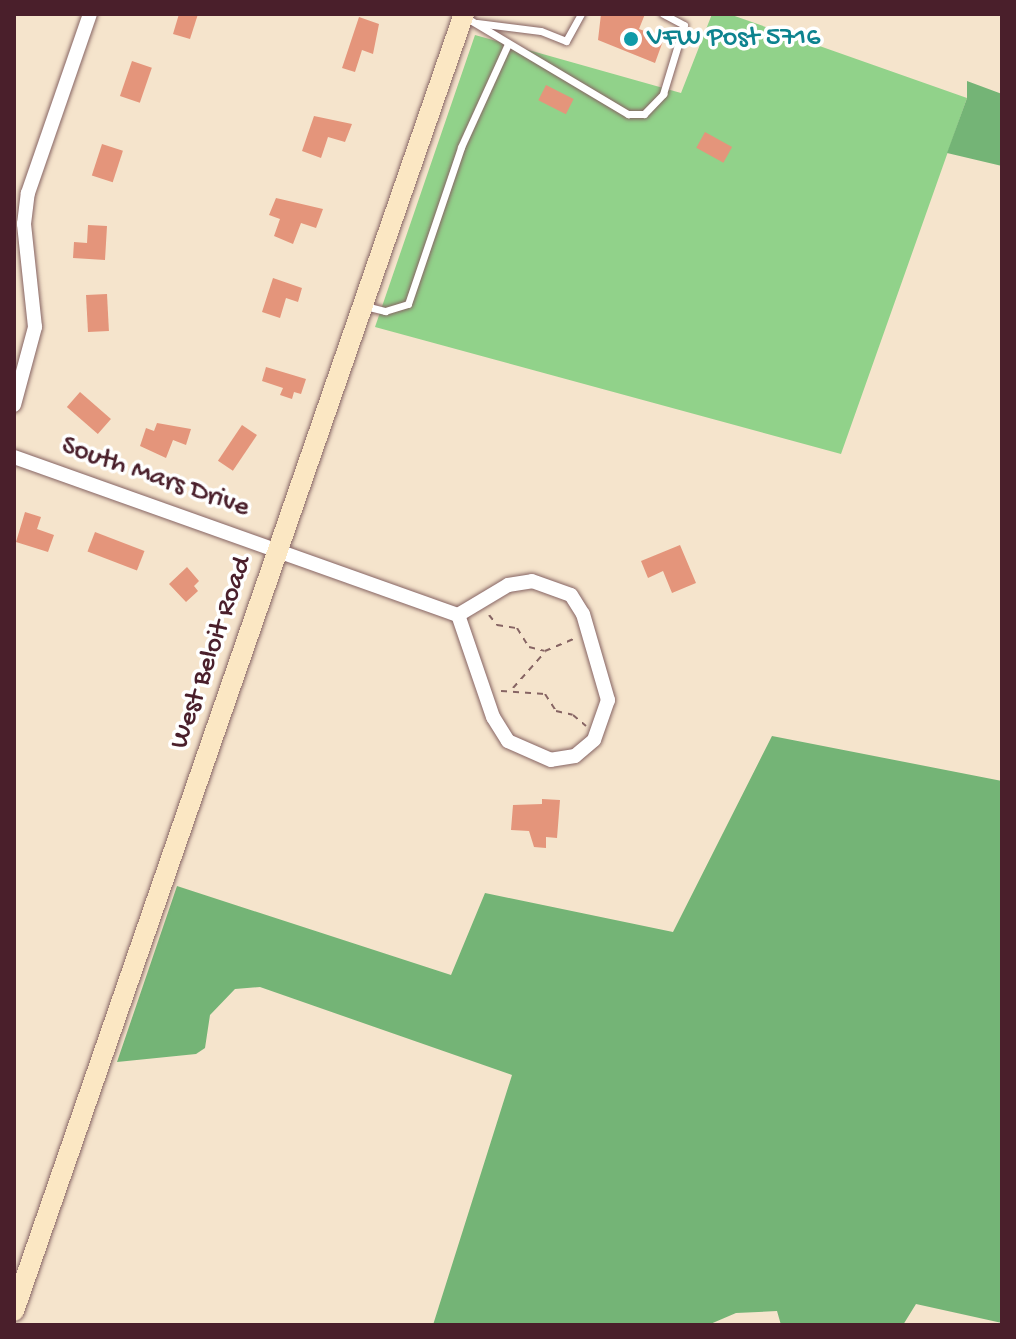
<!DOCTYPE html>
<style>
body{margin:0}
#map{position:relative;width:1016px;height:1339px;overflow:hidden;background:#f5e4cc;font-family:"Gochi Hand",sans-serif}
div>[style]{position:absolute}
.green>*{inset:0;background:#91d28a}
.forest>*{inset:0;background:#74b476}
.building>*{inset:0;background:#e4957b;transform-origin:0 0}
.path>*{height:2px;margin-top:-1px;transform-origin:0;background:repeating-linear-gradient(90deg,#866463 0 6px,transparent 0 12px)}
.roads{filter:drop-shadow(0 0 2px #866463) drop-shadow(0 0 2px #866463)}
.service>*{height:7px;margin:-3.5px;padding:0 3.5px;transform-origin:3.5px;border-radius:3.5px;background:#fff}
.minor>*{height:14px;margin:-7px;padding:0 7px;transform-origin:7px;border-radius:7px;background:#fff}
.secondary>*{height:20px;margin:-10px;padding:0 10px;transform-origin:10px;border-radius:10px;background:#fbe7c3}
.dots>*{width:22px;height:22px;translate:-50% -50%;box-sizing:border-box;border:4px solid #fff;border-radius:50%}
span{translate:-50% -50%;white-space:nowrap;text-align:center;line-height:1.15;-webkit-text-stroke:7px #fff;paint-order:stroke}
.culture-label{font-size:28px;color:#0d838f}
.left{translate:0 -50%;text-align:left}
.street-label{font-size:28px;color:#4a1f2b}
.frame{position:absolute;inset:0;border:16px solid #4a1f2b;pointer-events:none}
</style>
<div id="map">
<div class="green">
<i style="clip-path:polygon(712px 14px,729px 14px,967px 98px,841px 454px,375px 327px,475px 35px,681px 93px)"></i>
</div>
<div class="forest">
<i style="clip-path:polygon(967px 81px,1002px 94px,1002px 166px,947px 153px,967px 98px)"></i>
<i style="clip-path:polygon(772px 736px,1002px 781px,1002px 1323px,916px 1304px,903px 1325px,781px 1325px,777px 1311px,736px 1313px,708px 1325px,433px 1325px,512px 1075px,260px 987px,235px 989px,210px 1015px,205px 1048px,196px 1054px,117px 1062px,177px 886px,451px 975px,485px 893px,673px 932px)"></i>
</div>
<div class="building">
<i style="clip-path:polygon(179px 14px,198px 14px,190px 39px,173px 34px)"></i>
<i style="clip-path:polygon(601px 14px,645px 14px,639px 29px,664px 38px,655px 63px,598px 40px)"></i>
<i style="clip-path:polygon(359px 17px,379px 24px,373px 54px,362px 50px,355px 72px,342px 68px)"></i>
<i style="left:132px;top:61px;width:21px;height:37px;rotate:19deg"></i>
<i style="left:546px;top:85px;width:31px;height:17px;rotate:27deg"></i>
<i style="clip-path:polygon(314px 116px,352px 124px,345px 142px,328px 137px,321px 158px,302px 151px)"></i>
<i style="left:705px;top:132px;width:31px;height:18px;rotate:29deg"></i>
<i style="left:102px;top:144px;width:22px;height:33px;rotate:18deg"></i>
<i style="clip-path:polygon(276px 198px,323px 209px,316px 228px,301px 223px,293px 244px,274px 236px,280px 219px,269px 215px)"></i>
<i style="clip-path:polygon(88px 225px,107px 226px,105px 260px,73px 258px,74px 242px,87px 243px)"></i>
<i style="clip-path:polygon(273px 278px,302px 288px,298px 302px,286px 298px,280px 318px,262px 312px)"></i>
<i style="left:107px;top:294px;width:37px;height:21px;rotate:87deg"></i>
<i style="clip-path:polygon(266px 367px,306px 379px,301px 394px,294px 392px,292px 399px,280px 395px,283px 388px,262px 381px)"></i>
<i style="left:80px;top:392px;width:41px;height:20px;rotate:41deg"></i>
<i style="clip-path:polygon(157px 423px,191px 429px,186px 445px,173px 440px,166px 458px,140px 446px,146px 428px,154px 431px)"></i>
<i style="left:242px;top:425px;width:18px;height:43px;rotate:34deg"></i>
<i style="clip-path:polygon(25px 512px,41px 517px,37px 529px,54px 535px,48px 552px,16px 542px)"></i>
<i style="left:95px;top:532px;width:53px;height:21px;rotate:21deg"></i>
<i style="clip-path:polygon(680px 545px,696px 583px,672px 593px,663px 571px,648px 578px,641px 561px)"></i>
<i style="clip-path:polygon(187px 567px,199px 581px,194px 586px,198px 591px,186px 602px,169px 584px)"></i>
<i style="clip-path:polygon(542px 799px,560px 800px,557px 838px,546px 837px,546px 848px,534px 847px,529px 831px,511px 830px,513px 805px,542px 804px)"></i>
</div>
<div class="path">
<i style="left:489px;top:615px;width:13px;rotate:51deg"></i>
<i style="left:497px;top:625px;width:20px;rotate:9deg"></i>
<i style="left:517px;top:628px;width:22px;rotate:58deg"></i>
<i style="left:529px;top:647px;width:16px;rotate:14deg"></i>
<i style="left:545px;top:651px;width:34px;rotate:-23deg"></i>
<i style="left:513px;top:688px;width:48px;rotate:-48.4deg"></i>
<i style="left:501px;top:691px;width:44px;rotate:3.9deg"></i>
<i style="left:545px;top:694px;width:20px;rotate:57deg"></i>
<i style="left:556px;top:711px;width:17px;rotate:13deg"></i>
<i style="left:573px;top:715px;width:17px;rotate:40deg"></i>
</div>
<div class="roads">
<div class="service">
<i style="left:465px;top:17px;width:190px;rotate:30.8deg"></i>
<i style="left:628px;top:114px;width:16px"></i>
<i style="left:644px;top:114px;width:28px;rotate:-46deg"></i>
<i style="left:663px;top:94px;width:72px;rotate:-73.1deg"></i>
<i style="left:684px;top:25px;width:24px;rotate:-152deg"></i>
<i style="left:477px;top:23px;width:64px;rotate:7.1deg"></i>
<i style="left:541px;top:31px;width:27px;rotate:22deg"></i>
<i style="left:566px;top:41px;width:31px;rotate:-61deg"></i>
<i style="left:365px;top:306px;width:21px;rotate:14deg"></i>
<i style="left:385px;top:311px;width:24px;rotate:-17deg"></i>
<i style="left:408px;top:304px;width:166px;rotate:-71.3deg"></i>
<i style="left:461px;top:147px;width:113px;rotate:-65.5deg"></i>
</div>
<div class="minor">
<i style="left:14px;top:405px;width:81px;rotate:-74.9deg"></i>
<i style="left:35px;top:327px;width:104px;rotate:-96.1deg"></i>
<i style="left:24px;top:224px;width:31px;rotate:-83deg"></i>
<i style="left:28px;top:193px;width:189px;rotate:-70.9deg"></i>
<i style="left:14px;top:457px;width:471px;rotate:19.6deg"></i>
<i style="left:532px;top:581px;width:41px;rotate:19.7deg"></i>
<i style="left:571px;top:595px;width:22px;rotate:58deg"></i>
<i style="left:583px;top:614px;width:90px;rotate:73.8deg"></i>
<i style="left:608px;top:700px;width:42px;rotate:109.3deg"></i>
<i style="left:594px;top:740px;width:25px;rotate:140deg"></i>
<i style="left:575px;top:756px;width:24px;rotate:171deg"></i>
<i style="left:551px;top:760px;width:47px;rotate:-156.2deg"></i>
<i style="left:508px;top:741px;width:28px;rotate:-122deg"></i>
<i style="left:493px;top:717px;width:108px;rotate:-108.9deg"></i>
<i style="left:458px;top:615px;width:58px;rotate:-31deg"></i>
<i style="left:508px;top:585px;width:24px;rotate:-9deg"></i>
</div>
<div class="secondary">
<i style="left:14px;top:1311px;width:1373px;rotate:-70.87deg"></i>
</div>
</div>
<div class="dots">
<i style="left:631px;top:39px;background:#0f9aa8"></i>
</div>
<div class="culture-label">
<span class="left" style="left:647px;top:39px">VFW Post 5716</span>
</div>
<div class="street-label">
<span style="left:155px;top:478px;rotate:19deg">South Mars Drive</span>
<span style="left:212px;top:653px;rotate:-71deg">West Beloit Road</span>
</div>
<div class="frame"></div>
</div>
